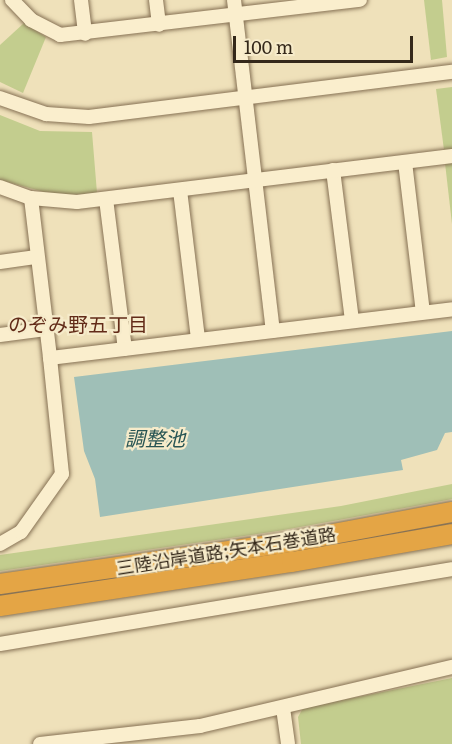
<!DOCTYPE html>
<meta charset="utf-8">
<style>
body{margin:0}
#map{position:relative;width:452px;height:744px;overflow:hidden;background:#efe1ba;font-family:Literata,"Noto Sans JP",serif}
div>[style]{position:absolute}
.green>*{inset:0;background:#c3cd8e}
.water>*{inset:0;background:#9fbfb7}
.roads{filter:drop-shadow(0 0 2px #867154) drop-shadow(0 0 2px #867154)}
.minor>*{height:14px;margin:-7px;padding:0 7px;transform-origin:7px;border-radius:7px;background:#faeecd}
.highway>*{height:20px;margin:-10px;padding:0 10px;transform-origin:10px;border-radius:10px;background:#e4a545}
span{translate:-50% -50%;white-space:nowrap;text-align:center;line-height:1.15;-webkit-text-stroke:4.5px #f6ebca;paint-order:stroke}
.street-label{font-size:18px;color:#34281a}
.neighbourhood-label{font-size:20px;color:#622b18}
.water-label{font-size:20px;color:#285554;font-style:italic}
.scale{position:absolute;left:233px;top:36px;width:180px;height:27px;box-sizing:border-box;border:3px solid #34281a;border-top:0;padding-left:8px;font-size:18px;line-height:21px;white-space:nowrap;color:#34281a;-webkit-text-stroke:4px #f6ebca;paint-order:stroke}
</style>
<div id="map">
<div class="green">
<i style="clip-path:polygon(424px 0,442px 0,447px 57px,431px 60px)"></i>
<i style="clip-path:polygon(24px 23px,46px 37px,23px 93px,0 82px,0 45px)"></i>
<i style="clip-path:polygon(452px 87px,452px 149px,444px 150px,436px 89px)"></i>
<i style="clip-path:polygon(0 115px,40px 131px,92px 132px,97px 193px,59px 196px,0 180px)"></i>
<i style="clip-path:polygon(452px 162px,452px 224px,445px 163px)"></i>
<i style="clip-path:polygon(452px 484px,452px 499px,410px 507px,278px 531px,0 571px,0 555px,341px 506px)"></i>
<i style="clip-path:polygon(452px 678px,452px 744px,301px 744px,298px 717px,303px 708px)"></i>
</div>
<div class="water">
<i style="clip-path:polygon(452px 331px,452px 432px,445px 433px,437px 450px,401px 460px,403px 470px,100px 517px,95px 479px,84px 451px,74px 377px)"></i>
</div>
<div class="roads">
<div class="minor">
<i style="left:12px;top:0;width:28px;rotate:46deg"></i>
<i style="left:31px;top:20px;width:33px;rotate:27deg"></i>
<i style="left:60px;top:35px;width:302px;rotate:-6.7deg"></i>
<i style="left:81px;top:0;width:34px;rotate:83deg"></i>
<i style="left:156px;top:0;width:25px;rotate:83deg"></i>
<i style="left:234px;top:0;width:333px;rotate:83.3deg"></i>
<i style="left:0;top:98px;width:49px;rotate:19.2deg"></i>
<i style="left:46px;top:114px;width:43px;rotate:4deg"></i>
<i style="left:89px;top:117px;width:366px;rotate:-7.1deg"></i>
<i style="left:405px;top:162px;width:151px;rotate:83.2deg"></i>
<i style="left:333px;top:170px;width:151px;rotate:82.8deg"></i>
<i style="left:0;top:187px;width:33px;rotate:20deg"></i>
<i style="left:31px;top:198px;width:46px;rotate:5deg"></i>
<i style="left:77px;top:202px;width:378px;rotate:-7deg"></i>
<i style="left:180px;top:190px;width:150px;rotate:83.1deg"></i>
<i style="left:31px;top:198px;width:161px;rotate:83.2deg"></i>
<i style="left:106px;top:199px;width:151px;rotate:82.8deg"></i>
<i style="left:0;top:262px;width:37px;rotate:-8deg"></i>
<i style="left:0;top:335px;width:46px;rotate:-7.4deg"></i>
<i style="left:0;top:544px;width:24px;rotate:-30deg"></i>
<i style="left:21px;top:532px;width:71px;rotate:-54.7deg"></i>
<i style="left:62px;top:474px;width:117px;rotate:-95.9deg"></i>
<i style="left:50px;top:358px;width:405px;rotate:-6.9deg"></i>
<i style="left:0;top:644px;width:458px;rotate:-9.4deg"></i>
<i style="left:283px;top:708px;width:36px;rotate:82deg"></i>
<i style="left:40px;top:744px;width:161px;rotate:-6.4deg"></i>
<i style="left:200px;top:726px;width:259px;rotate:-13.2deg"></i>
</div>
<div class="highway">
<i style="left:0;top:584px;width:293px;rotate:-8.2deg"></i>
<i style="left:290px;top:542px;width:165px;rotate:-10.5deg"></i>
<i style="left:0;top:606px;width:295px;rotate:-8.6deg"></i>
<i style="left:292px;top:562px;width:162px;rotate:-9.9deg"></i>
</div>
</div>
<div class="street-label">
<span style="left:226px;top:551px;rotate:-9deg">三陸沿岸道路;矢本石巻道路</span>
</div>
<div class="neighbourhood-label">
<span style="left:78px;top:323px">のぞみ野五丁目</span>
</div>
<div class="water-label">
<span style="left:155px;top:437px">調整池</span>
</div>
<div class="scale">100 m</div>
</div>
